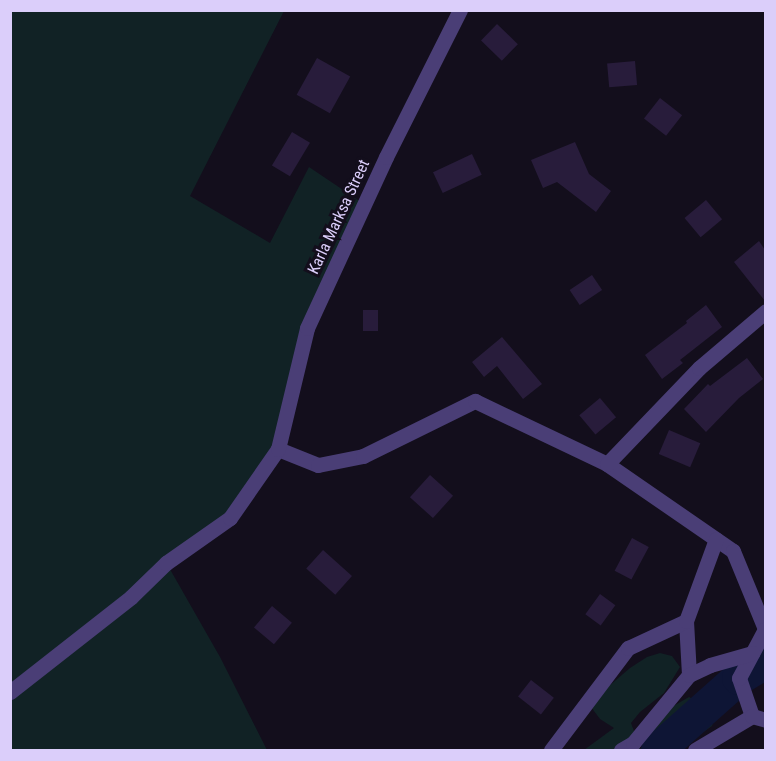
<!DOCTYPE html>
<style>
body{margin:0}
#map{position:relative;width:776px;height:761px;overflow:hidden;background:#130e1c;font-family:"Roboto Condensed",sans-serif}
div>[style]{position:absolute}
.green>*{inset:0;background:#112225}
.river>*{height:34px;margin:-17px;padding:0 17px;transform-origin:17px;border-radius:17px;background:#0e1535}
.building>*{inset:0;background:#281c3b;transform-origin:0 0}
.minor>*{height:15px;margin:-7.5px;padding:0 7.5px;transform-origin:7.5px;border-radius:7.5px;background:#4a3e76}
span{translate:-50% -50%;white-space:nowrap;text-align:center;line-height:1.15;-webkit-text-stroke:6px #130e1c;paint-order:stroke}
.street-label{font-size:16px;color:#dbcefa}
.frame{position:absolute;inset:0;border:12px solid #dbcefa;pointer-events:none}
</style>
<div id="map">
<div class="green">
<i style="clip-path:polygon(10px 11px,284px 11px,190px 196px,270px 243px,309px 167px,364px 204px,307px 328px,278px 449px,230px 518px,167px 564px,220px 657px,267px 750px,11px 750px)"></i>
<i style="clip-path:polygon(660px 653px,672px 656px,680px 667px,664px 693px,640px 712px,631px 723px,641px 750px,584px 750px,614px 728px,600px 719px,591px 707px,609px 686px,630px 668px,647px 657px)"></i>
<i style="clip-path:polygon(689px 697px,716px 711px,712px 726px,678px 750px,642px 750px,663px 712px)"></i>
</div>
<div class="river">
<i style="left:658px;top:750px;width:108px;rotate:-41.6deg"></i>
<i style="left:739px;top:678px;width:31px;rotate:-31deg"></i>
</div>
<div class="building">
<i style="left:497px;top:24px;width:29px;height:23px;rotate:44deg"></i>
<i style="left:317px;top:58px;width:38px;height:42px;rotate:29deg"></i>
<i style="left:635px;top:61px;width:24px;height:28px;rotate:85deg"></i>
<i style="left:660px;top:98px;width:28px;height:26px;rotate:38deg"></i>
<i style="left:292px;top:132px;width:21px;height:39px;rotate:31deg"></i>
<i style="clip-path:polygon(575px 142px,589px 174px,611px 191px,596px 212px,557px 182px,543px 188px,531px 160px)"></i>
<i style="left:472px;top:154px;width:23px;height:43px;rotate:65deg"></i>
<i style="left:706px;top:200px;width:25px;height:28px;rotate:50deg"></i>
<i style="clip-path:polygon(759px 241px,765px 250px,765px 301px,734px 262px)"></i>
<i style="left:592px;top:275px;width:18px;height:27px;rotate:56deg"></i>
<i style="clip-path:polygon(706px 305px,722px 327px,680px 360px,683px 363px,662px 379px,645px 355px,687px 323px,686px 321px)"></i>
<i style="left:363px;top:310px;width:15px;height:21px"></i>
<i style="clip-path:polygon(502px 337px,542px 384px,523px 399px,497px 366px,484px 377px,472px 362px)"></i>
<i style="clip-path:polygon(747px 358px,763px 379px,739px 398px,706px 432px,684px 409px,708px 384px,710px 386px)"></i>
<i style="left:600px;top:398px;width:25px;height:27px;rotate:50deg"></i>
<i style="left:669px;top:430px;width:34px;height:26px;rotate:23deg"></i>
<i style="left:430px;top:475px;width:31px;height:30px;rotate:42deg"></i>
<i style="left:632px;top:538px;width:19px;height:37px;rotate:28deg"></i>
<i style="left:323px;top:550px;width:39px;height:25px;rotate:42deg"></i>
<i style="left:600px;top:594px;width:19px;height:25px;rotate:36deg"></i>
<i style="left:272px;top:606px;width:26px;height:28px;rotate:40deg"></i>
<i style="left:531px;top:680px;width:29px;height:21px;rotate:38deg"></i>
</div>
<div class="minor">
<i style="left:278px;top:449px;width:43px;rotate:21.8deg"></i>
<i style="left:318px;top:465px;width:46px;rotate:-11.3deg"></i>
<i style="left:363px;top:456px;width:125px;rotate:-26.2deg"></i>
<i style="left:475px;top:401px;width:146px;rotate:25.5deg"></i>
<i style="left:607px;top:464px;width:153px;rotate:34.6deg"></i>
<i style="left:733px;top:551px;width:84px;rotate:67.7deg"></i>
<i style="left:607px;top:464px;width:133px;rotate:-46.2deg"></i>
<i style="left:699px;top:368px;width:88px;rotate:-40.4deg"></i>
<i style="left:686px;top:621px;width:54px;rotate:86.8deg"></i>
<i style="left:10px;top:692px;width:154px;rotate:-38.1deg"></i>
<i style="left:131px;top:597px;width:49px;rotate:-44.2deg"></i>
<i style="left:166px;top:563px;width:78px;rotate:-35.1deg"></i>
<i style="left:230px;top:518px;width:84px;rotate:-55.2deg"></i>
<i style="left:278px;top:449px;width:124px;rotate:-76.5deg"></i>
<i style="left:307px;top:328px;width:188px;rotate:-65.2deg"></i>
<i style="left:386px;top:157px;width:165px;rotate:-63.3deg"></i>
<i style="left:752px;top:716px;width:40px;rotate:-108.9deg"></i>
<i style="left:739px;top:678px;width:55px;rotate:-62deg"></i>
<i style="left:551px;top:750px;width:128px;rotate:-53deg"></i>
<i style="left:628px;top:648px;width:64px;rotate:-25deg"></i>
<i style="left:686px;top:621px;width:87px;rotate:-69.9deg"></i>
<i style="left:621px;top:750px;width:14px;rotate:-30deg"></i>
<i style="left:633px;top:743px;width:88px;rotate:-50.5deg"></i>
<i style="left:689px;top:675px;width:23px;rotate:-25deg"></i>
<i style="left:710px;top:665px;width:44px;rotate:-15.9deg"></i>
<i style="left:695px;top:750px;width:66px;rotate:-30.8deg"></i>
<i style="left:752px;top:716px;width:15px;rotate:16deg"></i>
</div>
<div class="street-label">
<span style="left:339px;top:217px;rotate:-65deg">Karla Marksa Street</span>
</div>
<div class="frame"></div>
</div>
